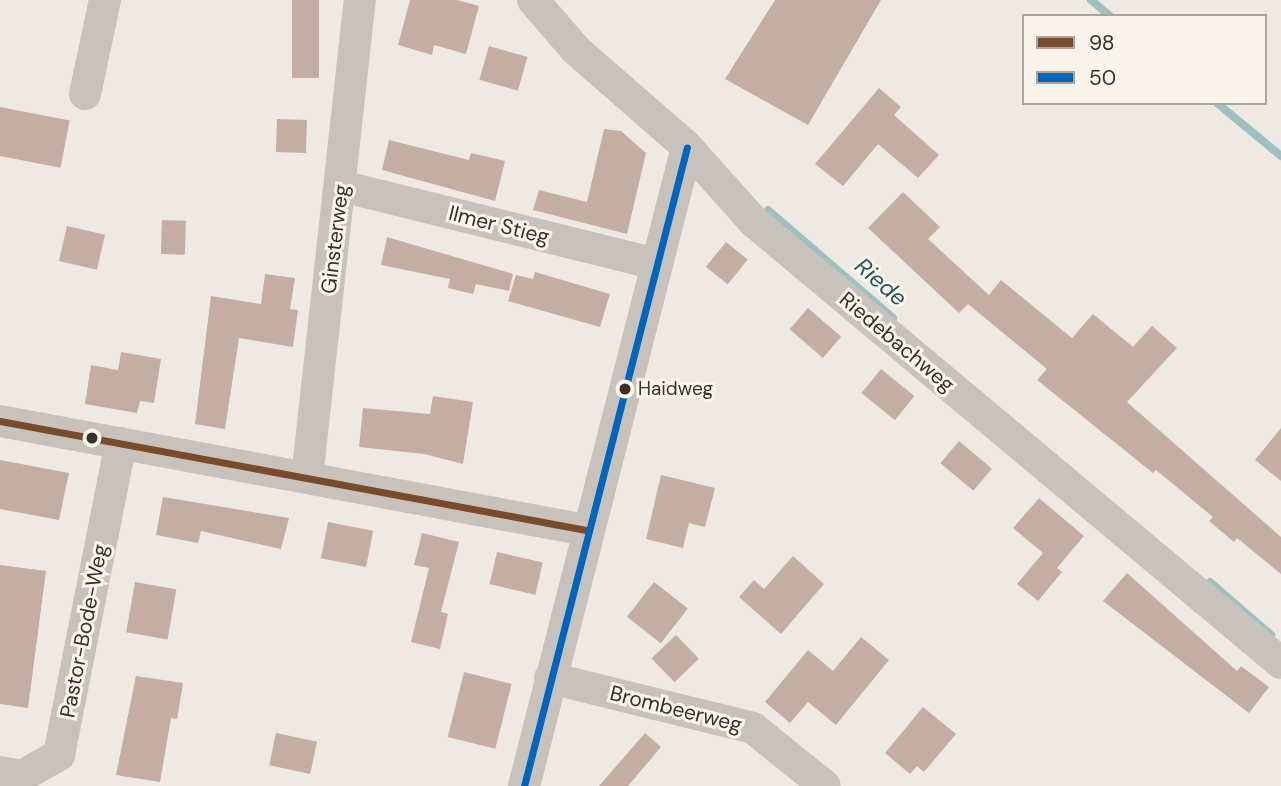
<!DOCTYPE html>
<style>
body{margin:0}
#map{position:relative;width:1281px;height:786px;overflow:hidden;background:#efe9e3;font-family:"DM Sans",sans-serif}
div>[style]{position:absolute}
.stream>*{height:8px;margin:-4px;padding:0 4px;transform-origin:4px;border-radius:4px;background:#9ec0c1}
.building>*{inset:0;background:#c4aea4;transform-origin:0 0}
.minor>*{height:32px;margin:-16px;padding:0 16px;transform-origin:16px;border-radius:16px;background:#c8c2bc}
.bus-1>*{height:7px;margin:-3.5px;padding:0 3.5px;transform-origin:3.5px;border-radius:3.5px;background:#7a4b2a}
.bus-2>*{height:7px;margin:-3.5px;padding:0 3.5px;transform-origin:3.5px;border-radius:3.5px;background:#0065bd}
.dots>*{width:19px;height:19px;translate:-50% -50%;box-sizing:border-box;border:4px solid #fbf4eb;border-radius:50%}
span{translate:-50% -50%;white-space:nowrap;text-align:center;line-height:1.15;-webkit-text-stroke:6px #fbf4eb;paint-order:stroke}
.bus-label{font-size:19px;color:#3a2f29}
.left{translate:0 -50%;text-align:left}
.street-label{font-size:21px;color:#3a2f29}
.water-label{font-size:23px;color:#1c585e;font-style:italic}
.legend{position:absolute;left:1022px;top:14px;width:245px;height:91px;box-sizing:border-box;background:#fbf4eb;border:2px solid #aea59d;margin:0;padding:9px 12px;list-style:none;font-size:21px;color:#3a2f29}
.legend li{display:flex;align-items:center;gap:14px;height:35px}
.legend b{width:35px;border:2px solid #aea59d}
</style>
<div id="map">
<div class="stream">
<i style="left:1091px;top:0;width:25px;rotate:40deg"></i>
<i style="left:1217px;top:103px;width:83px;rotate:39.6deg"></i>
<i style="left:768px;top:210px;width:165px;rotate:40.8deg"></i>
<i style="left:1210px;top:582px;width:81px;rotate:41deg"></i>
</div>
<div class="building">
<i style="left:292px;top:0;width:27px;height:78px"></i>
<i style="clip-path:polygon(410px 0,457px 0,479px 6px,466px 54px,434px 45px,432px 55px,398px 45px)"></i>
<i style="clip-path:polygon(775px 0,881px 0,808px 125px,725px 79px)"></i>
<i style="left:489px;top:46px;width:40px;height:35px;rotate:16deg"></i>
<i style="clip-path:polygon(879px 88px,901px 107px,894px 115px,939px 155px,918px 178px,878px 144px,843px 186px,815px 164px)"></i>
<i style="left:0;top:107px;width:71px;height:48px;rotate:11deg"></i>
<i style="left:277px;top:119px;width:30px;height:33px;rotate:2deg"></i>
<i style="clip-path:polygon(604px 129px,621px 131px,646px 153px,627px 234px,533px 210px,539px 190px,587px 202px)"></i>
<i style="clip-path:polygon(389px 140px,469px 160px,471px 153px,505px 161px,495px 201px,382px 170px)"></i>
<i style="clip-path:polygon(903px 192px,940px 227px,928px 239px,989px 295px,1001px 280px,1072px 338px,1093px 314px,1133px 347px,1152px 326px,1177px 348px,1127px 402px,1281px 537px,1281px 574px,1237px 538px,1234px 542px,1209px 521px,1213px 517px,1156px 470px,1153px 473px,1037px 380px,1047px 369px,968px 304px,959px 313px,868px 228px)"></i>
<i style="left:162px;top:220px;width:24px;height:34px;rotate:2deg"></i>
<i style="left:67px;top:226px;width:39px;height:36px;rotate:13deg"></i>
<i style="clip-path:polygon(387px 237px,513px 274px,509px 291px,476px 284px,473px 294px,448px 288px,450px 279px,381px 265px)"></i>
<i style="left:726px;top:242px;width:28px;height:32px;rotate:39deg"></i>
<i style="clip-path:polygon(535px 272px,610px 294px,600px 327px,508px 301px,516px 275px,533px 279px)"></i>
<i style="clip-path:polygon(265px 274px,295px 278px,290px 309px,298px 310px,293px 347px,239px 338px,225px 429px,195px 424px,211px 296px,261px 304px)"></i>
<i style="left:808px;top:308px;width:44px;height:28px;rotate:41deg"></i>
<i style="clip-path:polygon(121px 352px,161px 359px,154px 403px,140px 401px,137px 413px,85px 404px,91px 365px,118px 370px)"></i>
<i style="left:881px;top:369px;width:43px;height:31px;rotate:39deg"></i>
<i style="clip-path:polygon(433px 396px,473px 402px,463px 464px,424px 454px,359px 447px,363px 408px,430px 414px)"></i>
<i style="clip-path:polygon(1281px 428px,1281px 481px,1255px 460px)"></i>
<i style="left:959px;top:441px;width:43px;height:29px;rotate:40deg"></i>
<i style="clip-path:polygon(0 460px,69px 473px,59px 520px,0 509px)"></i>
<i style="clip-path:polygon(661px 475px,715px 488px,705px 527px,689px 523px,683px 548px,646px 539px)"></i>
<i style="clip-path:polygon(163px 497px,289px 518px,281px 549px,201px 531px,198px 543px,156px 535px)"></i>
<i style="clip-path:polygon(1039px 498px,1084px 536px,1057px 568px,1062px 572px,1038px 601px,1017px 584px,1043px 553px,1013px 528px)"></i>
<i style="left:328px;top:522px;width:46px;height:37px;rotate:11deg"></i>
<i style="clip-path:polygon(422px 533px,459px 542px,441px 612px,448px 614px,440px 649px,411px 642px,429px 568px,414px 565px)"></i>
<i style="left:497px;top:552px;width:47px;height:33px;rotate:13deg"></i>
<i style="clip-path:polygon(793px 556px,824px 584px,781px 634px,739px 597px,754px 580px,764px 589px)"></i>
<i style="clip-path:polygon(0 565px,46px 571px,28px 708px,0 704px)"></i>
<i style="clip-path:polygon(1127px 573px,1237px 671px,1241px 666px,1269px 687px,1249px 713px,1103px 601px)"></i>
<i style="left:135px;top:582px;width:42px;height:51px;rotate:10deg"></i>
<i style="left:654px;top:582px;width:43px;height:44px;rotate:38deg"></i>
<i style="left:676px;top:635px;width:33px;height:34px;rotate:46deg"></i>
<i style="clip-path:polygon(861px 637px,889px 660px,836px 725px,808px 702px,790px 723px,765px 702px,808px 650px,833px 671px)"></i>
<i style="left:464px;top:672px;width:49px;height:67px;rotate:14deg"></i>
<i style="clip-path:polygon(136px 676px,183px 683px,177px 719px,171px 718px,160px 782px,116px 775px)"></i>
<i style="clip-path:polygon(923px 707px,956px 734px,924px 772px,917px 766px,910px 774px,885px 753px)"></i>
<i style="left:276px;top:733px;width:42px;height:33px;rotate:12deg"></i>
<i style="clip-path:polygon(645px 733px,661px 747px,628px 786px,599px 786px)"></i>
</div>
<div class="minor">
<i style="left:533px;top:0;width:66px;rotate:49.3deg"></i>
<i style="left:576px;top:50px;width:147px;rotate:41.1deg"></i>
<i style="left:687px;top:147px;width:101px;rotate:48.2deg"></i>
<i style="left:754px;top:222px;width:687px;rotate:39.92deg"></i>
<i style="left:85px;top:94px;width:96px;rotate:-78deg"></i>
<i style="left:341px;top:186px;width:325px;rotate:13.9deg"></i>
<i style="left:0;top:421px;width:596px;rotate:10.54deg"></i>
<i style="left:307px;top:478px;width:481px;rotate:-83.7deg"></i>
<i style="left:550px;top:678px;width:209px;rotate:13.8deg"></i>
<i style="left:753px;top:728px;width:92px;rotate:38.9deg"></i>
<i style="left:0;top:772px;width:22px;rotate:10deg"></i>
<i style="left:22px;top:776px;width:43px;rotate:-29.6deg"></i>
<i style="left:59px;top:755px;width:318px;rotate:-78.8deg"></i>
<i style="left:524px;top:786px;width:659px;rotate:-75.69deg"></i>
</div>
<div class="bus-1">
<i style="left:0;top:421px;width:596px;rotate:10.54deg"></i>
</div>
<div class="bus-2">
<i style="left:524px;top:786px;width:659px;rotate:-75.69deg"></i>
</div>
<div class="dots">
<i style="left:625px;top:389px;background:#3a2f29"></i>
<i style="left:92px;top:438px;background:#3a2f29"></i>
</div>
<div class="bus-label">
<span class="left" style="left:638px;top:389px">Haidweg</span>
</div>
<div class="street-label">
<span style="left:499px;top:225px;rotate:14deg">Ilmer Stieg</span>
<span style="left:335px;top:239px;rotate:-83deg">Ginsterweg</span>
<span style="left:897px;top:342px;rotate:40deg">Riedebachweg</span>
<span style="left:84px;top:631px;rotate:-79deg">Pastor-Bode-Weg</span>
<span style="left:676px;top:709px;rotate:14deg">Brombeerweg</span>
</div>
<div class="water-label">
<span style="left:881px;top:282px;rotate:41deg">Riede</span>
</div>
<ul class="legend">
<li><b style="height:9px;background:#7a4b2a"></b>98</li>
<li><b style="height:9px;background:#0065bd"></b>50</li>
</ul>
</div>
